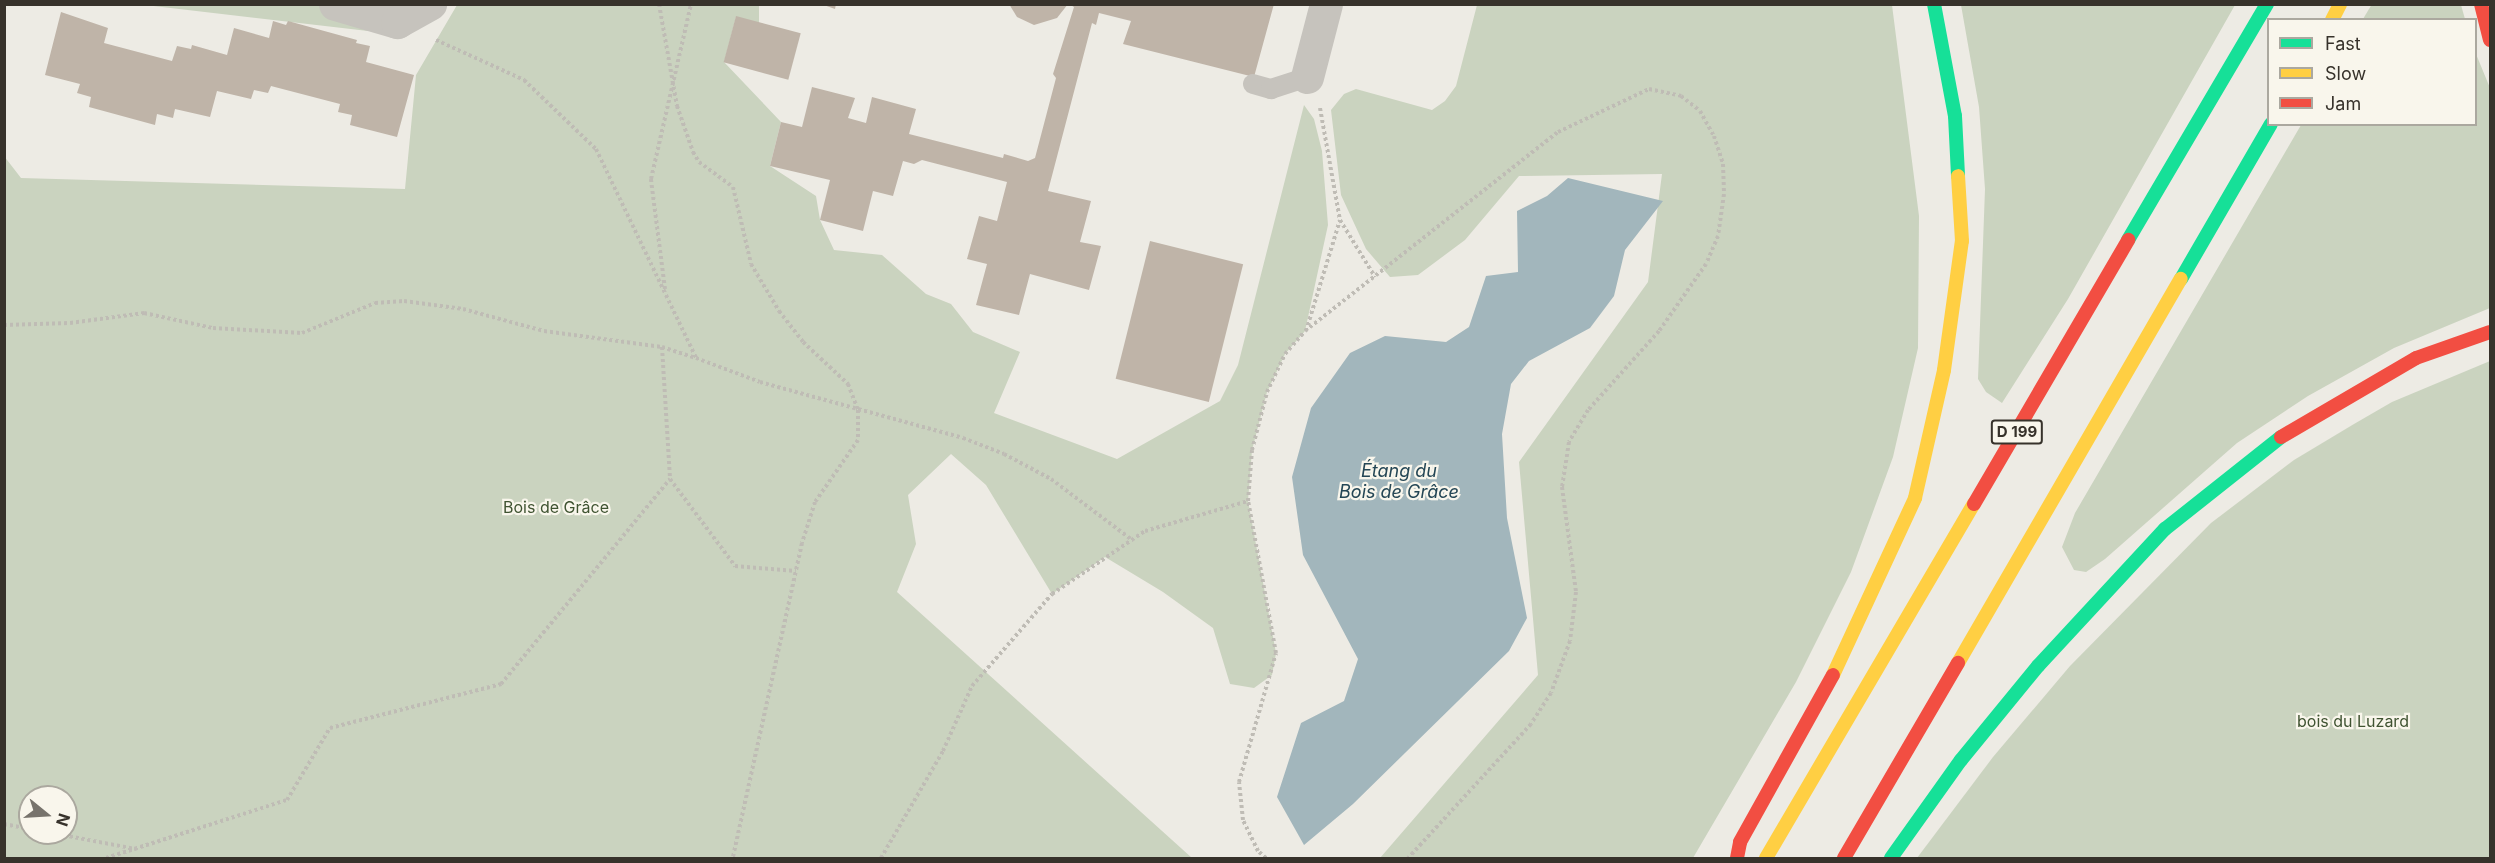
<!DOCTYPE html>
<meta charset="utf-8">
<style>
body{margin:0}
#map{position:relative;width:2495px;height:863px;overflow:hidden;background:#edebe4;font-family:Inter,sans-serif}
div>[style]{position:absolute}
.green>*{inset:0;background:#cad3bf}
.water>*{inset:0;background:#a2b6bc}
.building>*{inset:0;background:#bfb4a8;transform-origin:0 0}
.path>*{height:4px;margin-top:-2px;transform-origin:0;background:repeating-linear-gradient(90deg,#bfbcb5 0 3px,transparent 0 6px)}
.lane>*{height:20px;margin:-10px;padding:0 10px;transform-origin:10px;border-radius:10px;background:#c6c3bd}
.street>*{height:33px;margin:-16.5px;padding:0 16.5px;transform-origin:16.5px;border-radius:16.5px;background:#c6c3bd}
.fast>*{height:14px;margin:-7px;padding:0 7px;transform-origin:7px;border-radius:7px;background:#16e098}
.slow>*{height:14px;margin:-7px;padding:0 7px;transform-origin:7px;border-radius:7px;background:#ffcf43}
.jam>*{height:14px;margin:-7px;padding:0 7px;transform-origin:7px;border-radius:7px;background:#f24e42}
span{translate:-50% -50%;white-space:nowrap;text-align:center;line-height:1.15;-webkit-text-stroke:4.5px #f9f6ec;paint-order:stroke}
.shield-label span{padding:2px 4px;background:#f9f6ec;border:2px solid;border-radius:4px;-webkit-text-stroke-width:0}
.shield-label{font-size:15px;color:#37322b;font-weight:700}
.park-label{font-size:16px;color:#3f5331}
.water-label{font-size:18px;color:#244655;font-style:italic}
.frame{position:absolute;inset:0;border:6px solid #37322b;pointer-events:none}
.legend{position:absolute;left:2267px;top:18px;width:210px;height:108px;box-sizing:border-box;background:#f9f6ec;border:2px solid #aba89f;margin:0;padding:8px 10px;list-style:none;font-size:18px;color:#37322b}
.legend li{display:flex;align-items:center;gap:12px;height:30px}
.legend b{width:30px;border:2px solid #aba89f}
.north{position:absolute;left:18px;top:785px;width:60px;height:60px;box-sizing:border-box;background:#f9f6ec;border:2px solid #aba89f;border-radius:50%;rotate:108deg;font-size:16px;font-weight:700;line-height:24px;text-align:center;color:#37322b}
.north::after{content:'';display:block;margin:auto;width:21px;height:27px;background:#77736c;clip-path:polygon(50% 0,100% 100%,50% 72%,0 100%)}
</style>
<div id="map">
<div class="green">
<i style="clip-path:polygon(2372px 4px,2461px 5px,2465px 19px,2363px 19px)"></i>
<i style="clip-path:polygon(145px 5px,382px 5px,368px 31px)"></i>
<i style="clip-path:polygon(evenodd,457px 5px,759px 5px,759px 23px,736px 17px,724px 62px,781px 122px,770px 166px,816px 196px,820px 220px,834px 250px,882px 255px,926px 294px,951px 304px,973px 332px,1020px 352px,994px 413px,1117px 459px,1220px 401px,1238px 365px,1304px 105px,1314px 119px,1322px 151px,1328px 225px,1305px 331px,1285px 354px,1267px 392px,1252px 450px,1248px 501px,1276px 653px,1272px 675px,1254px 688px,1230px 684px,1213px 628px,1163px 592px,1105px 557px,1052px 594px,986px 485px,951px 454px,908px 495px,916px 544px,897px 592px,1192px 858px,5px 858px,4px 156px,21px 178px,405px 189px,416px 75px,457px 5px,30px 797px,66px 797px,66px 833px,30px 833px,30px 797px)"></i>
<i style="clip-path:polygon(1477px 5px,1892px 5px,1919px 216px,1918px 348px,1893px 457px,1851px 572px,1796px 682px,1693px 858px,1380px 858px,1538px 675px,1519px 462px,1648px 282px,1662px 174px,1519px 176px,1465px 240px,1418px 275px,1390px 277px,1366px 249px,1341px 195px,1331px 110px,1344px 94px,1356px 89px,1432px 110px,1445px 101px,1456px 86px)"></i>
<i style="clip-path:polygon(1961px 5px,2235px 5px,2068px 299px,2002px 403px,1986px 392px,1978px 379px,1985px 189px,1979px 107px)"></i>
<i style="clip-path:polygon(2476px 54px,2490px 88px,2490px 308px,2394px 348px,2308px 396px,2237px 443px,2105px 559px,2086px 572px,2074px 570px,2062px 547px,2075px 513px,2301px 125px,2476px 124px)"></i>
<i style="clip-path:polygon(2490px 361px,2490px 858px,1917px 858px,1993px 757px,2070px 666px,2211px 523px,2294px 460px,2354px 424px,2392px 402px)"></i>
</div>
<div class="water">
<i style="clip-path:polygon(1568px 178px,1663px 201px,1625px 250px,1614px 296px,1590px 328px,1529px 361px,1511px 384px,1502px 434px,1507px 518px,1527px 618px,1509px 651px,1353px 804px,1304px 845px,1277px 797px,1301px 723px,1344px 701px,1358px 659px,1303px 555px,1292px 477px,1311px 408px,1350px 353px,1385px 336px,1446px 342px,1469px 327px,1486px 276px,1518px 272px,1517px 211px,1547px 196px)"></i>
</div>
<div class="building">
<i style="clip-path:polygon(821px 4px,836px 4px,835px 9px)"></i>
<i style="clip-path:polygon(1009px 4px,1068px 4px,1057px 18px,1034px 25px,1017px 17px)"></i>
<i style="clip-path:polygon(1069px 4px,1274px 4px,1254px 77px,1123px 44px,1131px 21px,1099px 13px,1096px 25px,1092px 23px,1048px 191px,1091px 201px,1080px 242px,1101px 246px,1089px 290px,1030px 274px,1019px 315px,976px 305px,987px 264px,967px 259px,979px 216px,997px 221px,1007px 182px,922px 160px,914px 164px,903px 161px,893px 196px,873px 191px,863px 231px,820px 220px,830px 180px,770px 166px,781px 122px,802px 127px,812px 87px,855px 98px,848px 118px,866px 123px,872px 97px,916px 109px,909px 134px,1003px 158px,1004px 154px,1028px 161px,1035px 158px,1056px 78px,1053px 74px,1074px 7px)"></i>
<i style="clip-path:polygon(61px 12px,108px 28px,104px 43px,172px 61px,177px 46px,191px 49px,192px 45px,227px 55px,234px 28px,269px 38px,273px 21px,286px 25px,288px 21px,357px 40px,356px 43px,370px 46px,366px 62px,414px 75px,397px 137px,350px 125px,352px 115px,338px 112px,340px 104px,271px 86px,268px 93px,254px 90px,251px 99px,217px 91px,210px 117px,175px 109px,173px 118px,157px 114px,155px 125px,89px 107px,91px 97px,77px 93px,80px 84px,45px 75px)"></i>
<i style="left:736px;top:16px;width:67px;height:48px;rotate:15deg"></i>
<i style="left:1150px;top:241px;width:96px;height:142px;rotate:14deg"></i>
</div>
<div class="path">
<i style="left:659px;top:4px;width:104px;rotate:80deg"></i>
<i style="left:677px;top:106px;width:49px;rotate:70.8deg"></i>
<i style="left:693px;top:152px;width:12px;rotate:59deg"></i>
<i style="left:699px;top:162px;width:42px;rotate:36.3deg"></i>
<i style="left:733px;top:187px;width:79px;rotate:76.8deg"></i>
<i style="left:751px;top:264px;width:55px;rotate:59.2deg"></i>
<i style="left:779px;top:311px;width:39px;rotate:52deg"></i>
<i style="left:803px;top:342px;width:62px;rotate:43deg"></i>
<i style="left:848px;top:384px;width:28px;rotate:69deg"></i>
<i style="left:858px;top:410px;width:30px;rotate:90deg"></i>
<i style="left:858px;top:440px;width:75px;rotate:124.7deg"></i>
<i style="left:815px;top:502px;width:43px;rotate:107.6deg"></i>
<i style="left:802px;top:543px;width:322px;rotate:102.4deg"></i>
<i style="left:436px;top:40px;width:97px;rotate:24.4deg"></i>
<i style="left:524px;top:80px;width:100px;rotate:43.8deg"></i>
<i style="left:596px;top:149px;width:232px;rotate:64.4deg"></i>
<i style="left:696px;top:358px;width:68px;rotate:20.6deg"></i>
<i style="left:760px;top:382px;width:211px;rotate:15.4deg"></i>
<i style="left:963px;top:438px;width:44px;rotate:21.3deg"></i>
<i style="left:1004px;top:454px;width:53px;rotate:28deg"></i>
<i style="left:1051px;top:479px;width:100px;rotate:36.9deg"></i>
<i style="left:1320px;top:108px;width:114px;rotate:79.9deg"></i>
<i style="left:1340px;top:220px;width:67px;rotate:58.4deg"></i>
<i style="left:665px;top:289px;width:111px;rotate:-97.3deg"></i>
<i style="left:651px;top:179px;width:180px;rotate:-77.1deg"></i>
<i style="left:4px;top:325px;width:66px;rotate:-1.7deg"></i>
<i style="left:70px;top:323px;width:75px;rotate:-7.7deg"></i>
<i style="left:144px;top:313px;width:71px;rotate:12.3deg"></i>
<i style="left:213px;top:328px;width:89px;rotate:3.2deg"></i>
<i style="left:302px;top:333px;width:79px;rotate:-22.3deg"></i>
<i style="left:375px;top:303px;width:29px;rotate:-4deg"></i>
<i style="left:404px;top:301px;width:60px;rotate:7.7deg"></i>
<i style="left:463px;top:309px;width:84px;rotate:15.2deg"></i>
<i style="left:544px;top:331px;width:119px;rotate:7.7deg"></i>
<i style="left:662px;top:347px;width:35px;rotate:18deg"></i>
<i style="left:1306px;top:331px;width:116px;rotate:-73deg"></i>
<i style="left:662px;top:347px;width:132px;rotate:86.5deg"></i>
<i style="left:670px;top:479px;width:109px;rotate:53.2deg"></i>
<i style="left:735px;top:566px;width:61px;rotate:4.7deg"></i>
<i style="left:4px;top:824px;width:26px;rotate:11deg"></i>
<i style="left:52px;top:833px;width:86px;rotate:10.8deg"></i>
<i style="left:106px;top:858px;width:190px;rotate:-17.8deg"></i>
<i style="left:287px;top:800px;width:84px;rotate:-59.2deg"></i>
<i style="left:330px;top:728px;width:177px;rotate:-14.4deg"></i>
<i style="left:501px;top:684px;width:266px;rotate:-50.5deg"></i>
<i style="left:881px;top:858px;width:124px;rotate:-59.9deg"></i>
<i style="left:943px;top:751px;width:71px;rotate:-66deg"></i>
<i style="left:972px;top:686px;width:122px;rotate:-49deg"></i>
<i style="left:1052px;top:594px;width:112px;rotate:-34.1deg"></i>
<i style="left:1145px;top:531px;width:107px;rotate:-16.2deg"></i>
<i style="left:1266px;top:858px;width:11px;rotate:-139deg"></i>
<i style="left:1258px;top:851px;width:34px;rotate:-116deg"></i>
<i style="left:1243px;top:820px;width:38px;rotate:-96deg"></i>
<i style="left:1239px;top:782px;width:134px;rotate:-74deg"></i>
<i style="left:1276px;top:653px;width:155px;rotate:-100.4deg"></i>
<i style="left:1248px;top:501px;width:51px;rotate:-85.5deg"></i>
<i style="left:1252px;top:450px;width:60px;rotate:-75.5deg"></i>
<i style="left:1267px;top:392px;width:42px;rotate:-64.7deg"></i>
<i style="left:1285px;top:354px;width:30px;rotate:-49deg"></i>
<i style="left:1305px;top:331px;width:322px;rotate:-38.2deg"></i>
<i style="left:1558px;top:132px;width:101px;rotate:-25.3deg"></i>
<i style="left:1649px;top:89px;width:33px;rotate:12deg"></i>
<i style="left:1681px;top:96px;width:24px;rotate:38deg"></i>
<i style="left:1700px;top:111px;width:29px;rotate:61deg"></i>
<i style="left:1714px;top:136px;width:29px;rotate:72deg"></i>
<i style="left:1723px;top:164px;width:30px;rotate:88deg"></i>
<i style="left:1724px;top:194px;width:42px;rotate:98.1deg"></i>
<i style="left:1718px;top:236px;width:30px;rotate:113deg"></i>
<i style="left:1706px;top:264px;width:82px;rotate:125deg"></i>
<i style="left:1659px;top:331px;width:106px;rotate:131.9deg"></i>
<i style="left:1588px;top:410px;width:37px;rotate:121deg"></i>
<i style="left:1569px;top:442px;width:46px;rotate:98.8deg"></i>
<i style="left:1562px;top:487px;width:106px;rotate:82.4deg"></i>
<i style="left:1576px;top:592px;width:49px;rotate:97deg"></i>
<i style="left:1570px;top:641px;width:55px;rotate:110.1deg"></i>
<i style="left:1551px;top:693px;width:37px;rotate:123deg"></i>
<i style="left:1531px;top:724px;width:182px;rotate:132.5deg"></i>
</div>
<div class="lane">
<i style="left:1253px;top:84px;width:19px;rotate:16deg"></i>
<i style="left:1271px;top:89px;width:38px;rotate:-18deg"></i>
</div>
<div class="street">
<i style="left:335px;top:4px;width:65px;rotate:16.2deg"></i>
<i style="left:397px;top:22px;width:38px;rotate:-29deg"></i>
<i style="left:1307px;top:77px;width:75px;rotate:-75.4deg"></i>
</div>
<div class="fast">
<i style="left:1934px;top:4px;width:114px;rotate:79.4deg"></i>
<i style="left:1955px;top:116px;width:60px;rotate:87.1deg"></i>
<i style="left:2128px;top:240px;width:274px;rotate:-59.5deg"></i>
<i style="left:2181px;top:279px;width:179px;rotate:-59.9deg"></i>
<i style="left:1891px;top:858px;width:120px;rotate:-54.5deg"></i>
<i style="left:1961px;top:760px;width:122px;rotate:-50.7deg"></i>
<i style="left:2038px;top:666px;width:187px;rotate:-47.2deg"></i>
<i style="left:2165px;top:529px;width:148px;rotate:-38.4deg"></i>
</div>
<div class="slow">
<i style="left:2332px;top:20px;width:18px;rotate:-63deg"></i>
<i style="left:1958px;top:663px;width:444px;rotate:-59.9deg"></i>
<i style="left:1833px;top:675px;width:195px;rotate:-65.1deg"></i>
<i style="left:1915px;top:498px;width:131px;rotate:-77.2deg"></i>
<i style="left:1944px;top:370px;width:130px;rotate:-82.1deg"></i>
<i style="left:1962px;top:241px;width:65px;rotate:-93.5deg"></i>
<i style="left:1766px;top:858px;width:411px;rotate:-59.6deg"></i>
</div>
<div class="jam">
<i style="left:2481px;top:4px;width:37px;rotate:76deg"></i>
<i style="left:2281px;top:437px;width:156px;rotate:-30.3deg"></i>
<i style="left:2416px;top:358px;width:78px;rotate:-19.4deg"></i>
<i style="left:1974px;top:504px;width:306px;rotate:-59.7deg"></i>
<i style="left:1737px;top:858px;width:16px;rotate:-79deg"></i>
<i style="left:1740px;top:842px;width:191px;rotate:-60.9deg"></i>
<i style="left:1844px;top:858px;width:226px;rotate:-59.7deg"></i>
</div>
<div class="shield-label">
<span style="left:2017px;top:432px">D 199</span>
</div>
<div class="park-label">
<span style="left:556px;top:507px">Bois de Grâce</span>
<span style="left:2353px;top:721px">bois du Luzard</span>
</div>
<div class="water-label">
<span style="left:1399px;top:482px">Étang du<br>Bois de Grâce</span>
</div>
<div class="frame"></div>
<ul class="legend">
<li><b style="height:8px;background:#16e098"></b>Fast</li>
<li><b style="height:8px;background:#ffcf43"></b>Slow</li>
<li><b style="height:8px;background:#f24e42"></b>Jam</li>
</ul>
<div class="north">N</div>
</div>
